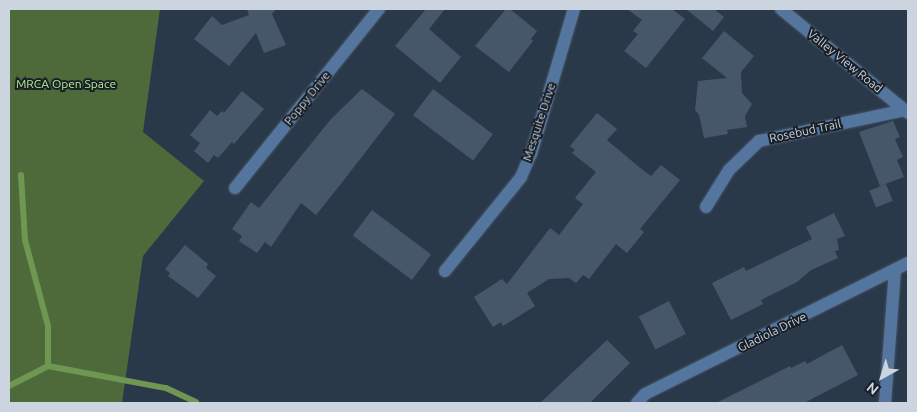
<!DOCTYPE html>
<style>
body{margin:0}
#map{position:relative;width:917px;height:412px;overflow:hidden;background:#2a394a;font-family:Ubuntu,sans-serif}
div>[style]{position:absolute}
.green>*{inset:0;background:#4e6a3a}
.stream>*{height:6px;margin:-3px;padding:0 3px;transform-origin:3px;border-radius:3px;background:#6f9652}
.building>*{inset:0;background:#47576a;transform-origin:0 0}
.roads{filter:drop-shadow(0 0 1px #475565) drop-shadow(0 0 1px #475565)}
.minor>*{height:12px;margin:-6px;padding:0 6px;transform-origin:6px;border-radius:6px;background:#54769e}
span{translate:-50% -50%;white-space:nowrap;text-align:center;line-height:1.15;-webkit-text-stroke:4px #191f27;paint-order:stroke}
.street-label{font-size:12px;color:#cbd4df}
.park-label{font-size:12px;color:#b5ec8e}
.frame{position:absolute;inset:0;border:10px solid #cbd4df;pointer-events:none}
.north{position:absolute;left:857px;top:352px;width:50px;height:50px;-webkit-text-stroke:4px #191f27;paint-order:stroke;rotate:219deg;font-size:14px;font-weight:700;line-height:20px;text-align:center;color:#cbd4df}
.north::after{content:'';display:block;margin:auto;width:18px;height:22px;background:#cbd4df;clip-path:polygon(50% 0,100% 100%,50% 72%,0 100%)}
</style>
<div id="map">
<div class="green">
<i style="clip-path:polygon(9px 9px,160px 9px,143px 132px,204px 181px,143px 256px,122px 403px,9px 403px)"></i>
</div>
<div class="stream">
<i style="left:21px;top:175px;width:65px;rotate:86.5deg"></i>
<i style="left:25px;top:240px;width:89px;rotate:75deg"></i>
<i style="left:48px;top:326px;width:40px;rotate:90deg"></i>
<i style="left:9px;top:386px;width:44px;rotate:-27.1deg"></i>
<i style="left:48px;top:366px;width:120px;rotate:10.6deg"></i>
<i style="left:166px;top:388px;width:33px;rotate:25deg"></i>
</div>
<div class="building">
<i style="clip-path:polygon(247px 9px,276px 9px,272px 14px,286px 45px,264px 53px,256px 33px,229px 66px,194px 39px,212px 16px,222px 25px,249px 15px)"></i>
<i style="clip-path:polygon(426px 9px,445px 9px,429px 29px,461px 57px,440px 83px,395px 46px)"></i>
<i style="clip-path:polygon(506px 9px,510px 9px,537px 31px,531px 39px,533px 41px,509px 72px,475px 46px)"></i>
<i style="clip-path:polygon(627px 9px,672px 9px,685px 19px,646px 68px,624px 51px,638px 34px,633px 31px,642px 20px)"></i>
<i style="clip-path:polygon(686px 9px,714px 9px,724px 17px,713px 31px)"></i>
<i style="clip-path:polygon(724px 31px,754px 56px,741px 72px,742px 93px,752px 104px,745px 116px,747px 127px,727px 130px,728px 134px,704px 138px,699px 115px,695px 110px,698px 81px,727px 78px,702px 58px)"></i>
<i style="clip-path:polygon(362px 89px,395px 114px,340px 185px,316px 215px,301px 203px,271px 247px,265px 242px,257px 253px,239px 241px,242px 236px,232px 229px,251px 202px,259px 208px,331px 119px)"></i>
<i style="left:433px;top:89px;width:75px;height:33px;rotate:37deg"></i>
<i style="clip-path:polygon(242px 91px,264px 109px,234px 144px,232px 142px,218px 158px,214px 155px,208px 163px,194px 151px,200px 143px,190px 135px,210px 110px,217px 116px,222px 111px,224px 113px)"></i>
<i style="clip-path:polygon(597px 113px,617px 129px,607px 140px,639px 167px,651px 176px,661px 165px,680px 180px,640px 229px,644px 232px,627px 253px,616px 244px,589px 279px,583px 275px,576px 283px,569px 278px,549px 279px,527px 293px,535px 306px,503px 326px,501px 322px,493px 327px,474px 297px,502px 279px,507px 284px,550px 228px,559px 235px,583px 204px,575px 198px,596px 172px,572px 153px,575px 150px,570px 146px)"></i>
<i style="clip-path:polygon(893px 121px,900px 137px,895px 139px,903px 157px,897px 160px,904px 177px,880px 186px,859px 132px)"></i>
<i style="left:886px;top:184px;width:18px;height:18px;rotate:68deg"></i>
<i style="left:372px;top:210px;width:74px;height:32px;rotate:37deg"></i>
<i style="clip-path:polygon(834px 213px,845px 236px,837px 239px,839px 250px,835px 251px,838px 258px,811px 270px,797px 282px,761px 300px,763px 304px,731px 320px,712px 283px,744px 267px,746px 271px,812px 239px,806px 227px)"></i>
<i style="clip-path:polygon(185px 245px,208px 264px,206px 268px,216px 276px,198px 298px,168px 276px,170px 273px,165px 269px)"></i>
<i style="left:669px;top:301px;width:37px;height:34px;rotate:63deg"></i>
<i style="clip-path:polygon(607px 340px,630px 363px,590px 403px,540px 403px)"></i>
<i style="clip-path:polygon(842px 345px,858px 375px,804px 403px,716px 403px,790px 366px,791px 368px,805px 361px,807px 364px)"></i>
</div>
<div class="roads">
<div class="minor">
<i style="left:781px;top:9px;width:164px;rotate:39.3deg"></i>
<i style="left:235px;top:188px;width:230px;rotate:-51.2deg"></i>
<i style="left:706px;top:207px;width:44px;rotate:-58.1deg"></i>
<i style="left:729px;top:170px;width:42px;rotate:-44deg"></i>
<i style="left:759px;top:141px;width:149px;rotate:-12deg"></i>
<i style="left:445px;top:271px;width:121px;rotate:-51deg"></i>
<i style="left:521px;top:177px;width:25px;rotate:-67deg"></i>
<i style="left:531px;top:154px;width:151px;rotate:-73.5deg"></i>
<i style="left:637px;top:403px;width:12px;rotate:-48deg"></i>
<i style="left:645px;top:394px;width:294px;rotate:-26.5deg"></i>
<i style="left:885px;top:403px;width:132px;rotate:-85.7deg"></i>
</div>
</div>
<div class="street-label">
<span style="left:845px;top:61px;rotate:39deg">Valley View Road</span>
<span style="left:307px;top:98px;rotate:-51deg">Poppy Drive</span>
<span style="left:539px;top:122px;rotate:-72deg">Mesquite Drive</span>
<span style="left:805px;top:131px;rotate:-12deg">Rosebud Trail</span>
<span style="left:772px;top:332px;rotate:-26deg">Gladiola Drive</span>
</div>
<div class="park-label">
<span style="left:66px;top:84px">MRCA Open Space</span>
</div>
<div class="frame"></div>
<div class="north">N</div>
</div>
